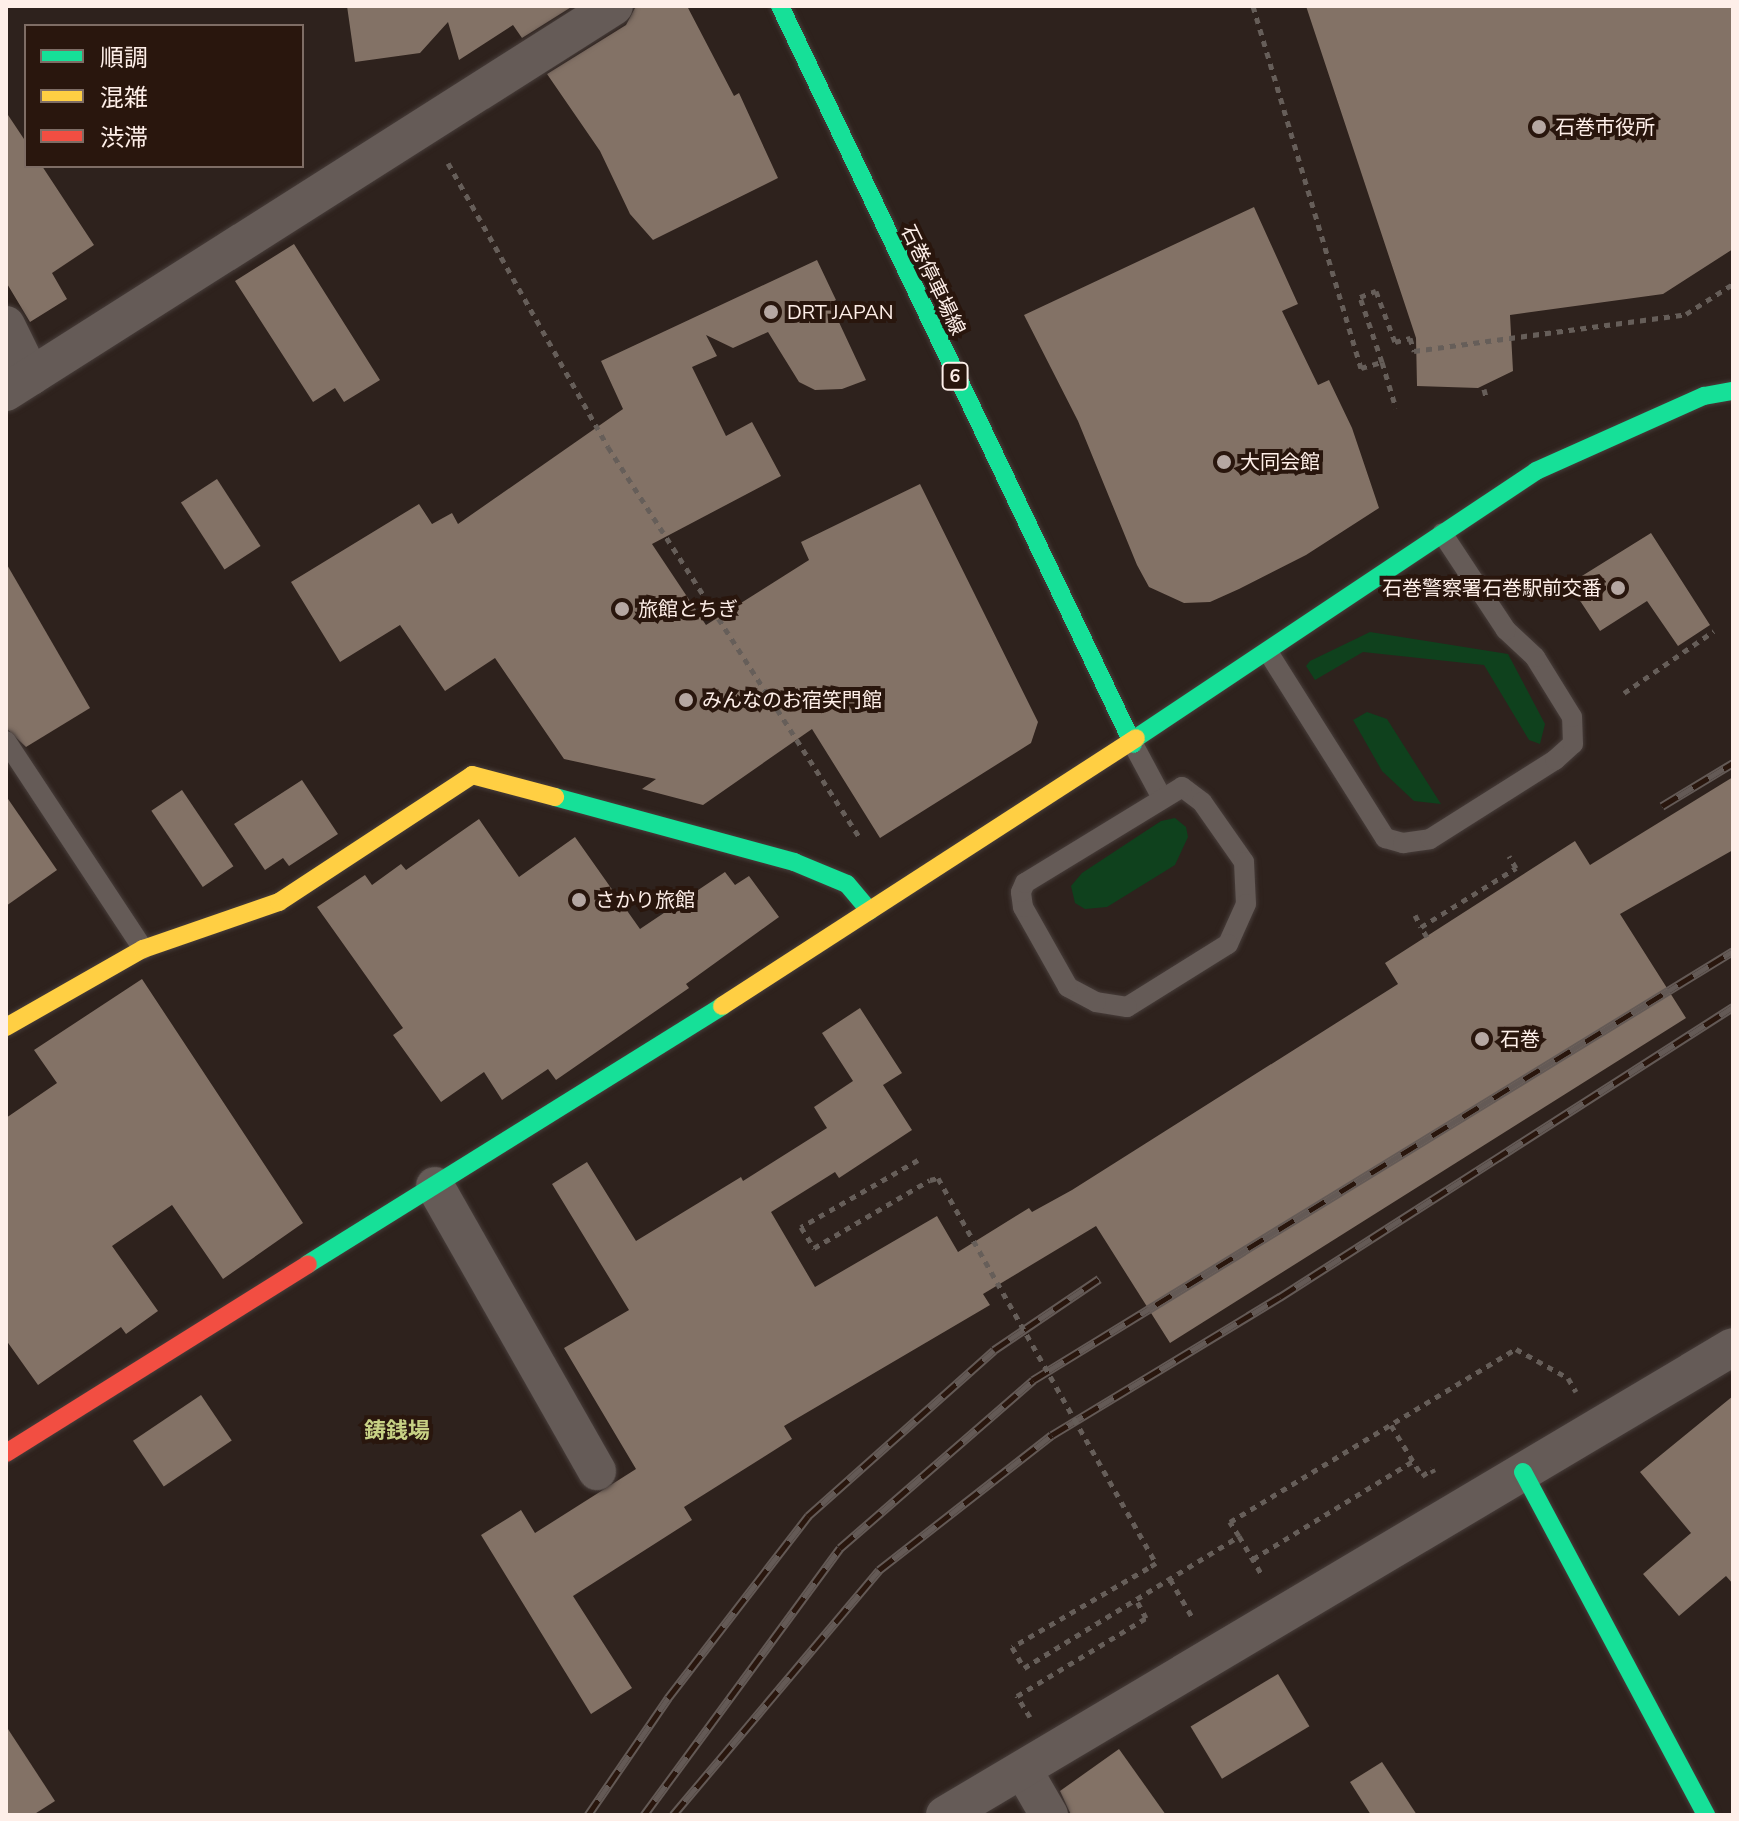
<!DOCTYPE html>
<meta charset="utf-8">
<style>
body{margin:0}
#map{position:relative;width:1739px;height:1821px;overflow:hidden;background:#2e221d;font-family:"Nunito Sans","Noto Sans JP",sans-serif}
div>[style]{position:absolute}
.green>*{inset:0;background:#0f411d}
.building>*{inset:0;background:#837266;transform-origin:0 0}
.path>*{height:5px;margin-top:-2.5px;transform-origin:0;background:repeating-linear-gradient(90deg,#665e59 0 6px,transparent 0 12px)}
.roads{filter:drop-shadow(0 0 2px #473d3a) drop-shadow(0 0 2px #473d3a)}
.lane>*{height:20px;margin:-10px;padding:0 10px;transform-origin:10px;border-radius:10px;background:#655b57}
.street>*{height:38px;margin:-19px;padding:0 19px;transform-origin:19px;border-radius:19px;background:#655b57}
.fast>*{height:18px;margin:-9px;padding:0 9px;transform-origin:9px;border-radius:9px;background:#16e098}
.slow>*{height:18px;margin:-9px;padding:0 9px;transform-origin:9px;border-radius:9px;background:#ffcf43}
.jam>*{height:18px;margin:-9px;padding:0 9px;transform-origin:9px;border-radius:9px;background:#f24e42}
.rail>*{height:9px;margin-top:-4.5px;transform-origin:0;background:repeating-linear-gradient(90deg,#29160d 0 18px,#645a56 0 36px);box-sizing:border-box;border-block:2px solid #645a56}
.path-bridge>*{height:5px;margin-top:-2.5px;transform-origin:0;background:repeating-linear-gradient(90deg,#665e59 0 6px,transparent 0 12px)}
.dots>*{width:22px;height:22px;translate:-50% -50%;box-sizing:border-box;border:4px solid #29160d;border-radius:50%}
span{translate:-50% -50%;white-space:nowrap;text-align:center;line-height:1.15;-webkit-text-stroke:8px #29160d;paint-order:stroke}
.shield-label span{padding:2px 6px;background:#29160d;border:2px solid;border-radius:6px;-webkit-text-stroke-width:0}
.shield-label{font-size:18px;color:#feefe9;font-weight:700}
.poi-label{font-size:20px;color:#feefe9}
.left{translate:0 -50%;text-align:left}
.right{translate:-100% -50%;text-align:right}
.street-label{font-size:20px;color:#feefe9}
.neighbourhood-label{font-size:22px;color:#c7d184;font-weight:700}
.frame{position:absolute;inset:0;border:8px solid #feefe9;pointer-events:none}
.legend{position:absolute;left:24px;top:24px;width:280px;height:144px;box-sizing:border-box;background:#29160d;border:2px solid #7e6d65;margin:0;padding:10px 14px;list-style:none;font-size:24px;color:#feefe9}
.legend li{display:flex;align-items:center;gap:16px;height:40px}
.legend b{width:40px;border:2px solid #7e6d65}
</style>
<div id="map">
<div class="green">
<i style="clip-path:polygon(1370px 632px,1508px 654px,1545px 724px,1540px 744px,1529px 740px,1484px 665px,1363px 652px,1315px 680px,1306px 666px,1310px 661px)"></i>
<i style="clip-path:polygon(1367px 712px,1387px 719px,1441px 804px,1414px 801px,1382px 771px,1353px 720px)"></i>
<i style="clip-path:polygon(1175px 818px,1186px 827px,1188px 837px,1175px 865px,1107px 907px,1085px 909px,1075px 903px,1071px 886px,1082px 873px,1161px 821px)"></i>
</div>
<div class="building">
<i style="clip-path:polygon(347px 6px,573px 6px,522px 38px,513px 25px,459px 60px,448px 22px,420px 53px,355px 62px)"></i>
<i style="clip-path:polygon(636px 6px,687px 6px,734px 96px,739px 93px,778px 178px,653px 240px,630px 214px,600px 151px,547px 74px,626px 25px)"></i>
<i style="clip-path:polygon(1306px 6px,1733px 6px,1733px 249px,1663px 294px,1510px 315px,1513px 371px,1478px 388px,1417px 386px,1416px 338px)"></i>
<i style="clip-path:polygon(6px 112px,26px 142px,26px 166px,42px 166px,94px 245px,52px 273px,67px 299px,30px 322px,6px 282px)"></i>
<i style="clip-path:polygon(1254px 207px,1298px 304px,1282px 311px,1318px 385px,1329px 380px,1352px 428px,1379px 508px,1306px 555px,1239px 589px,1210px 602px,1184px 603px,1149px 587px,1137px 565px,1078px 421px,1024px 315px)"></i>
<i style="clip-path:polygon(294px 244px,380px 380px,344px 402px,335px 388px,313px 402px,235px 281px)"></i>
<i style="clip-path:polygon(817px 260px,836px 300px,830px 303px,866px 380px,842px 389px,815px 390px,799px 382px,768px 332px,733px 348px,706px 335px,717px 356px,692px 367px,726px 436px,752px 422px,781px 476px,652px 544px,706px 625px,809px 560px,801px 542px,920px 484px,1038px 722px,1031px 743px,880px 838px,812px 729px,703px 805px,642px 789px,656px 779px,564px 759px,495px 658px,445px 691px,400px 625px,340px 662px,291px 582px,419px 504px,432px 524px,452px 513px,458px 524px,623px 409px,601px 361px)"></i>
<i style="left:217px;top:479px;width:80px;height:43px;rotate:57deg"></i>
<i style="clip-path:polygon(1651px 533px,1710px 625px,1678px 646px,1647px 601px,1600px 631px,1569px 584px)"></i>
<i style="clip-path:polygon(6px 563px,90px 708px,26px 747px,6px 728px)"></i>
<i style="clip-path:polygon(1733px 777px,1733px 850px,1620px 914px,1686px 1018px,1170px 1343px,1096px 1226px,983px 1294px,990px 1305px,784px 1426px,792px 1439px,684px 1507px,692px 1520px,573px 1596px,632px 1688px,591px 1714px,481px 1535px,521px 1510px,535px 1533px,636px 1469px,564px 1348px,629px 1310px,552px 1184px,587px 1162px,636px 1241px,741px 1177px,743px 1181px,827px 1128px,814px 1107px,853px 1081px,822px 1033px,860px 1008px,902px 1073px,883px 1085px,912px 1130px,839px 1178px,835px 1172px,771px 1212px,815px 1287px,937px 1216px,958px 1252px,1029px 1208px,1032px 1212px,1072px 1190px,1398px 984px,1385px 963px,1575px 841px,1590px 865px)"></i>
<i style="clip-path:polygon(302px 780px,338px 834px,289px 866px,283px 858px,265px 870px,234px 824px)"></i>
<i style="left:182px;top:790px;width:92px;height:37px;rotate:56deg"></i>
<i style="clip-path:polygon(6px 796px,57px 870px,6px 906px)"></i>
<i style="clip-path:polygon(479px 819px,519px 877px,575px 837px,640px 929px,725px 872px,735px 885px,749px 876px,779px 917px,686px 984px,689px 988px,556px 1080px,548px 1069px,502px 1100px,484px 1072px,441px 1102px,393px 1035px,403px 1028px,317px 907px,365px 875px,372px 885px,401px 864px,406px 870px)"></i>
<i style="clip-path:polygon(142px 979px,303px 1223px,223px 1279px,172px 1205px,112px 1246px,158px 1311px,126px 1334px,121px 1327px,38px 1385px,6px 1340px,6px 1118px,57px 1083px,34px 1050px)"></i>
<i style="left:201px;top:1395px;width:55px;height:82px;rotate:56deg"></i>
<i style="clip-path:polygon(1733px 1396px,1733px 1584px,1726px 1576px,1679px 1616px,1643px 1574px,1691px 1533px,1640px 1472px)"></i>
<i style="left:1278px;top:1674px;width:61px;height:102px;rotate:59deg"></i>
<i style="clip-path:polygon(6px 1726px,55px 1801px,33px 1815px,6px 1815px)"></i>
<i style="clip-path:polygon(1119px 1749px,1166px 1815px,1071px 1815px,1060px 1791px)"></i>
<i style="clip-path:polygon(1382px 1762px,1417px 1815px,1371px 1815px,1350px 1782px)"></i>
</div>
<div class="path">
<i style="left:1253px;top:6px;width:378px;rotate:73.4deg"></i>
<i style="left:1361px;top:368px;width:22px;rotate:-16deg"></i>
<i style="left:1382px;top:362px;width:48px;rotate:73.1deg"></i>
<i style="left:448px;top:163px;width:326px;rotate:60.6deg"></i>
<i style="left:608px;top:447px;width:464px;rotate:57.2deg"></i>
<i style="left:1382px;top:362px;width:69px;rotate:-108.7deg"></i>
<i style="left:1360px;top:297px;width:17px;rotate:-21deg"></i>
<i style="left:1376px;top:291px;width:54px;rotate:69.6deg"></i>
<i style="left:1484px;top:389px;width:8px;rotate:76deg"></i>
<i style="left:1624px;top:693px;width:109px;rotate:-34.6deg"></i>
<i style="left:1415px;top:915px;width:13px;rotate:63deg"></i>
<i style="left:1427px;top:937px;width:12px;rotate:-121deg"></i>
<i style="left:1421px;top:927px;width:112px;rotate:-31.8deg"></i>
<i style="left:1516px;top:868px;width:14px;rotate:-120deg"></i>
<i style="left:918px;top:1160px;width:135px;rotate:150.2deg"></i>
<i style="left:801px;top:1227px;width:25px;rotate:58deg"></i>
<i style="left:814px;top:1248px;width:134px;rotate:-30.4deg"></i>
<i style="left:1391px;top:1425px;width:60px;rotate:58.7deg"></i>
<i style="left:1422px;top:1476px;width:12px;rotate:-35deg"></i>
<i style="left:1432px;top:1469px;width:4px;rotate:63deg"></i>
<i style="left:1239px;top:1536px;width:45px;rotate:59.5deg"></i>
<i style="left:1253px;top:1559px;width:188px;rotate:-31.5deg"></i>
<i style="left:1148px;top:1568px;width:157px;rotate:149.8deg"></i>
<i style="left:1012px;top:1647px;width:24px;rotate:60deg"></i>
<i style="left:1024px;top:1668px;width:252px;rotate:-31.5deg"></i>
<i style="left:1239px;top:1536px;width:17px;rotate:-123deg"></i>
<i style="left:1230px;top:1522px;width:334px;rotate:-31.2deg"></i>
<i style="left:1516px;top:1349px;width:60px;rotate:29.1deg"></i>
<i style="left:1568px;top:1378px;width:16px;rotate:60deg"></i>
<i style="left:1170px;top:1579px;width:44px;rotate:59.9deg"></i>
<i style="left:1030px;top:1717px;width:25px;rotate:-122deg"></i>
<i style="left:1017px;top:1696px;width:151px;rotate:-31.2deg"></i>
<i style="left:1146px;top:1618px;width:19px;rotate:-118deg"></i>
</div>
<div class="roads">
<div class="lane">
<i style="left:1268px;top:652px;width:220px;rotate:57.8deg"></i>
<i style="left:1385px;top:838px;width:19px;rotate:16deg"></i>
<i style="left:1403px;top:843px;width:27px;rotate:-8deg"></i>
<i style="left:1430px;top:839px;width:148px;rotate:-32.3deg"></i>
<i style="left:1555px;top:760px;width:24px;rotate:-42deg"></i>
<i style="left:1573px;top:744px;width:27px;rotate:-92deg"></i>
<i style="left:1572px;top:717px;width:70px;rotate:-121.7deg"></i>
<i style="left:1535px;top:657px;width:40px;rotate:-137deg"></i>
<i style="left:1506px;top:630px;width:116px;rotate:-123.4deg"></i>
<i style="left:6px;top:741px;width:249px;rotate:56.6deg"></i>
<i style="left:1133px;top:744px;width:61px;rotate:61.8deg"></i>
<i style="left:1182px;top:787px;width:25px;rotate:37deg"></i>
<i style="left:1202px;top:802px;width:73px;rotate:55deg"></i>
<i style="left:1244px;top:862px;width:42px;rotate:87.3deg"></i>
<i style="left:1246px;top:904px;width:44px;rotate:114.2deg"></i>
<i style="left:1228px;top:944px;width:119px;rotate:148deg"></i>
<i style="left:1127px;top:1007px;width:31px;rotate:-171deg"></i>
<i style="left:1096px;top:1002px;width:32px;rotate:-152deg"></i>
<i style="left:1068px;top:987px;width:92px;rotate:-119.4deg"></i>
<i style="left:1023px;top:907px;width:15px;rotate:-98deg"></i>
<i style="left:1021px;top:892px;width:10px;rotate:-66deg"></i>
<i style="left:1025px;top:883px;width:184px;rotate:-31.4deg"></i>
</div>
<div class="street">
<i style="left:6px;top:325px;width:57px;rotate:63.9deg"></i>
<i style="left:6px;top:392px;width:720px;rotate:-32.41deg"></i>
<i style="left:435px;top:1186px;width:328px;rotate:60.4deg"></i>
<i style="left:1023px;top:1770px;width:52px;rotate:60deg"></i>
<i style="left:945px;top:1815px;width:916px;rotate:-30.71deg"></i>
</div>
<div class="fast">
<i style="left:780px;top:6px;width:818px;rotate:64.44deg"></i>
<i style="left:1136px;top:738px;width:481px;rotate:-33.7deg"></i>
<i style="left:1536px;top:471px;width:184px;rotate:-24.1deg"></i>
<i style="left:1704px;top:396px;width:29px;rotate:-10deg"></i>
<i style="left:555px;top:797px;width:248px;rotate:15.2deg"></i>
<i style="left:794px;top:862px;width:57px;rotate:22.5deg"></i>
<i style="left:847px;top:884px;width:35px;rotate:50deg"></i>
<i style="left:308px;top:1264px;width:488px;rotate:-31.9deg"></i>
<i style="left:1523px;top:1472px;width:389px;rotate:61.9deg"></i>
</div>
<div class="slow">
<i style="left:722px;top:1006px;width:493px;rotate:-32.9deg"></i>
<i style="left:6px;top:1027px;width:158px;rotate:-29.7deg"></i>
<i style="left:143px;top:949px;width:144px;rotate:-19.1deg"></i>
<i style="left:279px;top:902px;width:231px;rotate:-33.3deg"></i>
<i style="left:472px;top:775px;width:86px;rotate:14.8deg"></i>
</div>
<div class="jam">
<i style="left:6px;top:1453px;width:356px;rotate:-32deg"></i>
</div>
</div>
<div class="rail">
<i style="left:1662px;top:806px;width:83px;rotate:-31.2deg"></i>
<i style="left:588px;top:1815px;width:142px;rotate:-55.6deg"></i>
<i style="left:668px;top:1698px;width:230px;rotate:-52.4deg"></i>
<i style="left:808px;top:1516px;width:249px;rotate:-41.7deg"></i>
<i style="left:994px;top:1350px;width:127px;rotate:-34.1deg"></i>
<i style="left:644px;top:1815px;width:331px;rotate:-53.7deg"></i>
<i style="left:840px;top:1548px;width:256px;rotate:-41deg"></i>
<i style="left:1033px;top:1380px;width:821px;rotate:-31.5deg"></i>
<i style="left:673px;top:1815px;width:320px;rotate:-49.9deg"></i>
<i style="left:879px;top:1570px;width:219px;rotate:-38deg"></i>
<i style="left:1052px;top:1435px;width:267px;rotate:-31.2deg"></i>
<i style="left:1280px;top:1297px;width:538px;rotate:-32.63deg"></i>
</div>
<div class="path-bridge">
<i style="left:1395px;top:342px;width:16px;rotate:-15deg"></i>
<i style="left:1410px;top:338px;width:14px;rotate:73deg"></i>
<i style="left:1414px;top:351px;width:275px;rotate:-7.7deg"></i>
<i style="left:1686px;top:314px;width:56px;rotate:-32.6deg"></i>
<i style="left:930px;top:1180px;width:8px;rotate:-14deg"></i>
<i style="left:938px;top:1178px;width:442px;rotate:60.5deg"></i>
<i style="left:1156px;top:1563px;width:9px;rotate:148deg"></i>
</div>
<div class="dots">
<i style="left:1539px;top:127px;background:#b5a7a2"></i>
<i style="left:771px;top:312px;background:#b5a7a2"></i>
<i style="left:1224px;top:462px;background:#b5a7a2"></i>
<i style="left:1618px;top:588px;background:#b5a7a2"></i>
<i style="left:622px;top:609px;background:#b5a7a2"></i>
<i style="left:686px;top:700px;background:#b5a7a2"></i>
<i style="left:579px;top:900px;background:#b5a7a2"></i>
<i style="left:1482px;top:1039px;background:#b5a7a2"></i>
</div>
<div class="shield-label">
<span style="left:955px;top:376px">6</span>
</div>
<div class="poi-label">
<span class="left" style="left:1555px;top:127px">石巻市役所</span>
<span class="left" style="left:787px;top:312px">DRT JAPAN</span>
<span class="left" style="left:1240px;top:462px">大同会館</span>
<span class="right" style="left:1602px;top:588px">石巻警察署石巻駅前交番</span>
<span class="left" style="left:638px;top:609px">旅館とちぎ</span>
<span class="left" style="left:702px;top:700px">みんなのお宿笑門館</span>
<span class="left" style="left:595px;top:900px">さかり旅館</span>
<span class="left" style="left:1500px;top:1039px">石巻</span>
</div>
<div class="street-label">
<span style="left:933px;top:280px;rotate:64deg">石巻停車場線</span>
</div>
<div class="neighbourhood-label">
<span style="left:397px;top:1432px">鋳銭場</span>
</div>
<div class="frame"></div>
<ul class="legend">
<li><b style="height:10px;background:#16e098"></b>順調</li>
<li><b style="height:10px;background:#ffcf43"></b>混雑</li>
<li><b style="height:10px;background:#f24e42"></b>渋滞</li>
</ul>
</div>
